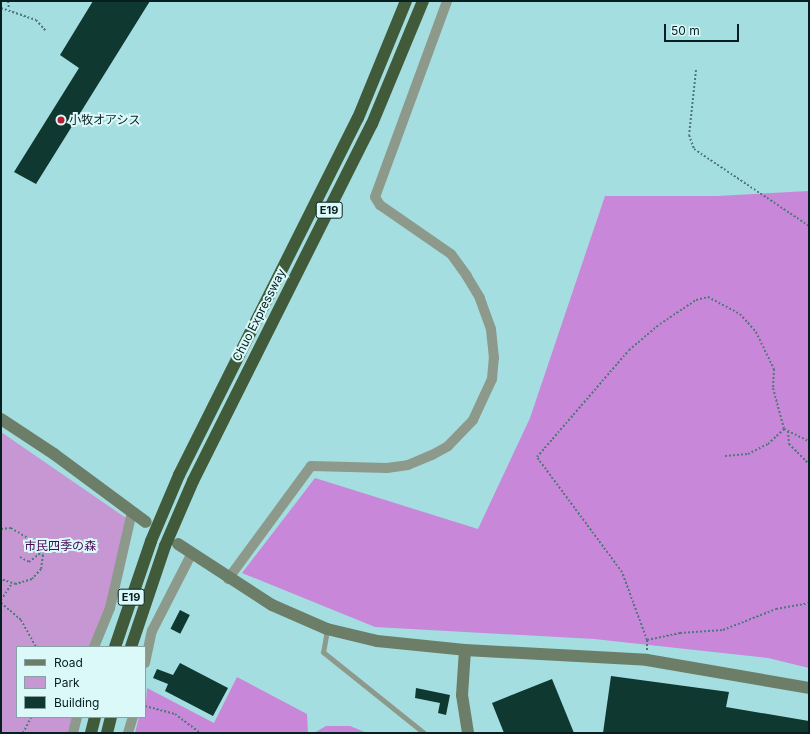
<!DOCTYPE html>
<meta charset="utf-8">
<style>
body{margin:0}
#map{position:relative;width:810px;height:734px;overflow:hidden;background:#a4dee0;font-family:Inter,"Noto Sans JP",sans-serif}
div>[style]{position:absolute}
.green>*{inset:0;background:#c797d3}
.forest>*{inset:0;background:#c887d8}
.building>*{inset:0;background:#0e3830;transform-origin:0 0}
.path>*{height:2px;margin-top:-1px;transform-origin:0;background:repeating-linear-gradient(90deg,#507879 0 2px,transparent 0 4px)}
.lane>*{height:5px;margin:-2.5px;padding:0 2.5px;transform-origin:2.5px;border-radius:2.5px;background:#8d998a}
.street>*{height:10px;margin:-5px;padding:0 5px;transform-origin:5px;border-radius:5px;background:#8d998a}
.secondary>*{height:12px;margin:-6px;padding:0 6px;transform-origin:6px;border-radius:6px;background:#6c7e68}
.highway>*{height:12px;margin:-6px;padding:0 6px;transform-origin:6px;border-radius:6px;background:#405a3a}
.dots>*{width:11px;height:11px;translate:-50% -50%;box-sizing:border-box;border:2px solid #dcf9fa;border-radius:50%}
span{translate:-50% -50%;white-space:nowrap;text-align:center;line-height:1.15;-webkit-text-stroke:4px #dcf9fa;paint-order:stroke}
.shield-label span{padding:1px 3px;background:#dcf9fa;border:1px solid;border-radius:3px;-webkit-text-stroke-width:0}
.shield-label{font-size:11px;color:#071f20;font-weight:700}
.poi-label{font-size:12px;color:#071f20}
.left{translate:0 -50%;text-align:left}
.street-label{font-size:12px;color:#071f20}
.park-label{font-size:12px;color:#450652}
.frame{position:absolute;inset:0;border:2px solid #071f20;pointer-events:none}
.legend{position:absolute;left:16px;top:646px;width:130px;height:72px;box-sizing:border-box;background:#dcf9fa;border:1px solid #87a2a3;margin:0;padding:5px 7px;list-style:none;font-size:12px;color:#071f20}
.legend li{display:flex;align-items:center;gap:8px;height:20px}
.legend b{width:20px;border:1px solid #87a2a3}
.scale{position:absolute;left:664px;top:24px;width:75px;height:18px;box-sizing:border-box;border:2px solid #071f20;border-top:0;padding-left:5px;font-size:12px;line-height:14px;white-space:nowrap;color:#071f20;-webkit-text-stroke:3px #dcf9fa;paint-order:stroke}
</style>
<div id="map">
<div class="green">
<i style="clip-path:polygon(1px 432px,126px 518px,108px 604px,91px 647px,17px 647px,17px 717px,74px 717px,70px 733px,1px 733px)"></i>
</div>
<div class="forest">
<i style="clip-path:polygon(809px 191px,809px 668px,768px 658px,594px 639px,375px 627px,242px 573px,315px 478px,478px 529px,530px 418px,605px 196px,717px 196px)"></i>
<i style="clip-path:polygon(237px 677px,307px 714px,308px 733px,135px 733px,139px 717px,145px 717px,147px 688px,214px 723px)"></i>
<i style="clip-path:polygon(326px 726px,350px 726px,367px 733px,314px 733px)"></i>
</div>
<div class="building">
<i style="clip-path:polygon(93px 1px,150px 1px,36px 184px,14px 172px,79px 68px,60px 55px)"></i>
<i style="left:180px;top:610px;width:11px;height:21px;rotate:27deg"></i>
<i style="clip-path:polygon(180px 663px,228px 688px,213px 716px,165px 691px,168px 684px,153px 678px,157px 669px,173px 675px)"></i>
<i style="clip-path:polygon(611px 676px,729px 692px,726px 707px,809px 721px,809px 733px,603px 733px)"></i>
<i style="clip-path:polygon(552px 679px,574px 733px,504px 733px,492px 703px)"></i>
<i style="clip-path:polygon(416px 688px,450px 695px,446px 715px,438px 713px,440px 703px,415px 698px)"></i>
</div>
<div class="path">
<i style="left:8px;top:1px;width:8px;rotate:83deg"></i>
<i style="left:1px;top:8px;width:37px;rotate:19deg"></i>
<i style="left:36px;top:20px;width:15px;rotate:48deg"></i>
<i style="left:696px;top:70px;width:65px;rotate:96.1deg"></i>
<i style="left:689px;top:135px;width:15px;rotate:70deg"></i>
<i style="left:694px;top:149px;width:138px;rotate:33.8deg"></i>
<i style="left:788px;top:431px;width:13px;rotate:86deg"></i>
<i style="left:789px;top:444px;width:28px;rotate:45deg"></i>
<i style="left:725px;top:456px;width:23px;rotate:-5deg"></i>
<i style="left:748px;top:454px;width:22px;rotate:-27deg"></i>
<i style="left:768px;top:444px;width:22px;rotate:-43deg"></i>
<i style="left:1px;top:529px;width:10px;rotate:-6deg"></i>
<i style="left:11px;top:528px;width:26px;rotate:31deg"></i>
<i style="left:33px;top:541px;width:17px;rotate:54deg"></i>
<i style="left:43px;top:555px;width:14px;rotate:98deg"></i>
<i style="left:41px;top:569px;width:13px;rotate:132deg"></i>
<i style="left:32px;top:579px;width:17px;rotate:163deg"></i>
<i style="left:16px;top:584px;width:16px;rotate:-162deg"></i>
<i style="left:20px;top:557px;width:10px;rotate:29deg"></i>
<i style="left:29px;top:562px;width:16px;rotate:-38deg"></i>
<i style="left:1px;top:600px;width:20px;rotate:-57deg"></i>
<i style="left:1px;top:603px;width:26px;rotate:40deg"></i>
<i style="left:21px;top:620px;width:31px;rotate:61deg"></i>
<i style="left:647px;top:640px;width:72px;rotate:-110.2deg"></i>
<i style="left:622px;top:572px;width:143px;rotate:-126.5deg"></i>
<i style="left:537px;top:457px;width:141px;rotate:-49.3deg"></i>
<i style="left:629px;top:350px;width:40px;rotate:-40deg"></i>
<i style="left:660px;top:324px;width:43px;rotate:-33.7deg"></i>
<i style="left:696px;top:300px;width:12px;rotate:-14deg"></i>
<i style="left:708px;top:297px;width:36px;rotate:28deg"></i>
<i style="left:740px;top:314px;width:24px;rotate:48deg"></i>
<i style="left:756px;top:332px;width:41px;rotate:64.1deg"></i>
<i style="left:774px;top:369px;width:19px;rotate:93deg"></i>
<i style="left:773px;top:388px;width:42px;rotate:75deg"></i>
<i style="left:784px;top:429px;width:28px;rotate:26deg"></i>
<i style="left:647px;top:650px;width:10px;rotate:-90deg"></i>
<i style="left:647px;top:640px;width:34px;rotate:-12deg"></i>
<i style="left:680px;top:633px;width:43px;rotate:-4deg"></i>
<i style="left:723px;top:630px;width:57px;rotate:-21.6deg"></i>
<i style="left:776px;top:609px;width:34px;rotate:-10deg"></i>
<i style="left:145px;top:706px;width:31px;rotate:15deg"></i>
<i style="left:175px;top:714px;width:31px;rotate:37deg"></i>
<i style="left:23px;top:733px;width:18px;rotate:-63deg"></i>
</div>
<div class="lane">
<i style="left:327px;top:630px;width:22px;rotate:100deg"></i>
<i style="left:323px;top:652px;width:129px;rotate:38.7deg"></i>
</div>
<div class="street">
<i style="left:228px;top:579px;width:140px;rotate:-53.7deg"></i>
<i style="left:311px;top:466px;width:76px;rotate:1.5deg"></i>
<i style="left:387px;top:468px;width:21px;rotate:-8deg"></i>
<i style="left:408px;top:465px;width:26px;rotate:-23deg"></i>
<i style="left:432px;top:455px;width:18px;rotate:-29deg"></i>
<i style="left:448px;top:446px;width:36px;rotate:-46deg"></i>
<i style="left:473px;top:420px;width:45px;rotate:-65.1deg"></i>
<i style="left:492px;top:379px;width:21px;rotate:-85deg"></i>
<i style="left:494px;top:358px;width:29px;rotate:-96deg"></i>
<i style="left:491px;top:329px;width:33px;rotate:-110deg"></i>
<i style="left:480px;top:298px;width:26px;rotate:-121deg"></i>
<i style="left:467px;top:276px;width:27px;rotate:-126deg"></i>
<i style="left:451px;top:254px;width:86px;rotate:-145.4deg"></i>
<i style="left:380px;top:205px;width:9px;rotate:-122deg"></i>
<i style="left:375px;top:197px;width:209px;rotate:-69.8deg"></i>
<i style="left:94px;top:647px;width:42px;rotate:-67.7deg"></i>
<i style="left:110px;top:608px;width:98px;rotate:-77.1deg"></i>
<i style="left:145px;top:663px;width:33px;rotate:-78deg"></i>
<i style="left:152px;top:631px;width:88px;rotate:-62.9deg"></i>
<i style="left:73px;top:733px;width:16px;rotate:-76deg"></i>
<i style="left:128px;top:733px;width:17px;rotate:-73deg"></i>
</div>
<div class="secondary">
<i style="left:1px;top:419px;width:64px;rotate:33.4deg"></i>
<i style="left:54px;top:454px;width:114px;rotate:36.5deg"></i>
<i style="left:178px;top:544px;width:112px;rotate:33deg"></i>
<i style="left:272px;top:605px;width:60px;rotate:23.6deg"></i>
<i style="left:327px;top:629px;width:51px;rotate:13.5deg"></i>
<i style="left:377px;top:641px;width:88px;rotate:5.8deg"></i>
<i style="left:465px;top:650px;width:182px;rotate:3.1deg"></i>
<i style="left:647px;top:660px;width:164px;rotate:9.8deg"></i>
<i style="left:465px;top:650px;width:45px;rotate:93.8deg"></i>
<i style="left:462px;top:695px;width:38px;rotate:81deg"></i>
</div>
<div class="highway">
<i style="left:115px;top:647px;width:112px;rotate:-71.2deg"></i>
<i style="left:151px;top:541px;width:72px;rotate:-67deg"></i>
<i style="left:179px;top:475px;width:399px;rotate:-63.4deg"></i>
<i style="left:358px;top:118px;width:126px;rotate:-67.7deg"></i>
<i style="left:131px;top:647px;width:107px;rotate:-71.4deg"></i>
<i style="left:165px;top:546px;width:71px;rotate:-66.7deg"></i>
<i style="left:193px;top:481px;width:399px;rotate:-63.4deg"></i>
<i style="left:372px;top:124px;width:133px;rotate:-67.5deg"></i>
<i style="left:91px;top:733px;width:16px;rotate:-76deg"></i>
<i style="left:107px;top:733px;width:16px;rotate:-76deg"></i>
</div>
<div class="dots">
<i style="left:61px;top:120px;background:#b32036"></i>
</div>
<div class="shield-label">
<span style="left:329px;top:210px">E19</span>
<span style="left:131px;top:597px">E19</span>
</div>
<div class="poi-label">
<span class="left" style="left:69px;top:120px">小牧オアシス</span>
</div>
<div class="street-label">
<span style="left:259px;top:315px;rotate:-63deg">Chuo Expressway</span>
</div>
<div class="park-label">
<span style="left:60px;top:546px">市民四季の森</span>
</div>
<div class="frame"></div>
<ul class="legend">
<li><b style="height:5px;background:#6c7e68"></b>Road</li>
<li><b style="height:11px;background:#c797d3"></b>Park</li>
<li><b style="height:11px;background:#0e3830"></b>Building</li>
</ul>
<div class="scale">50 m</div>
</div>
